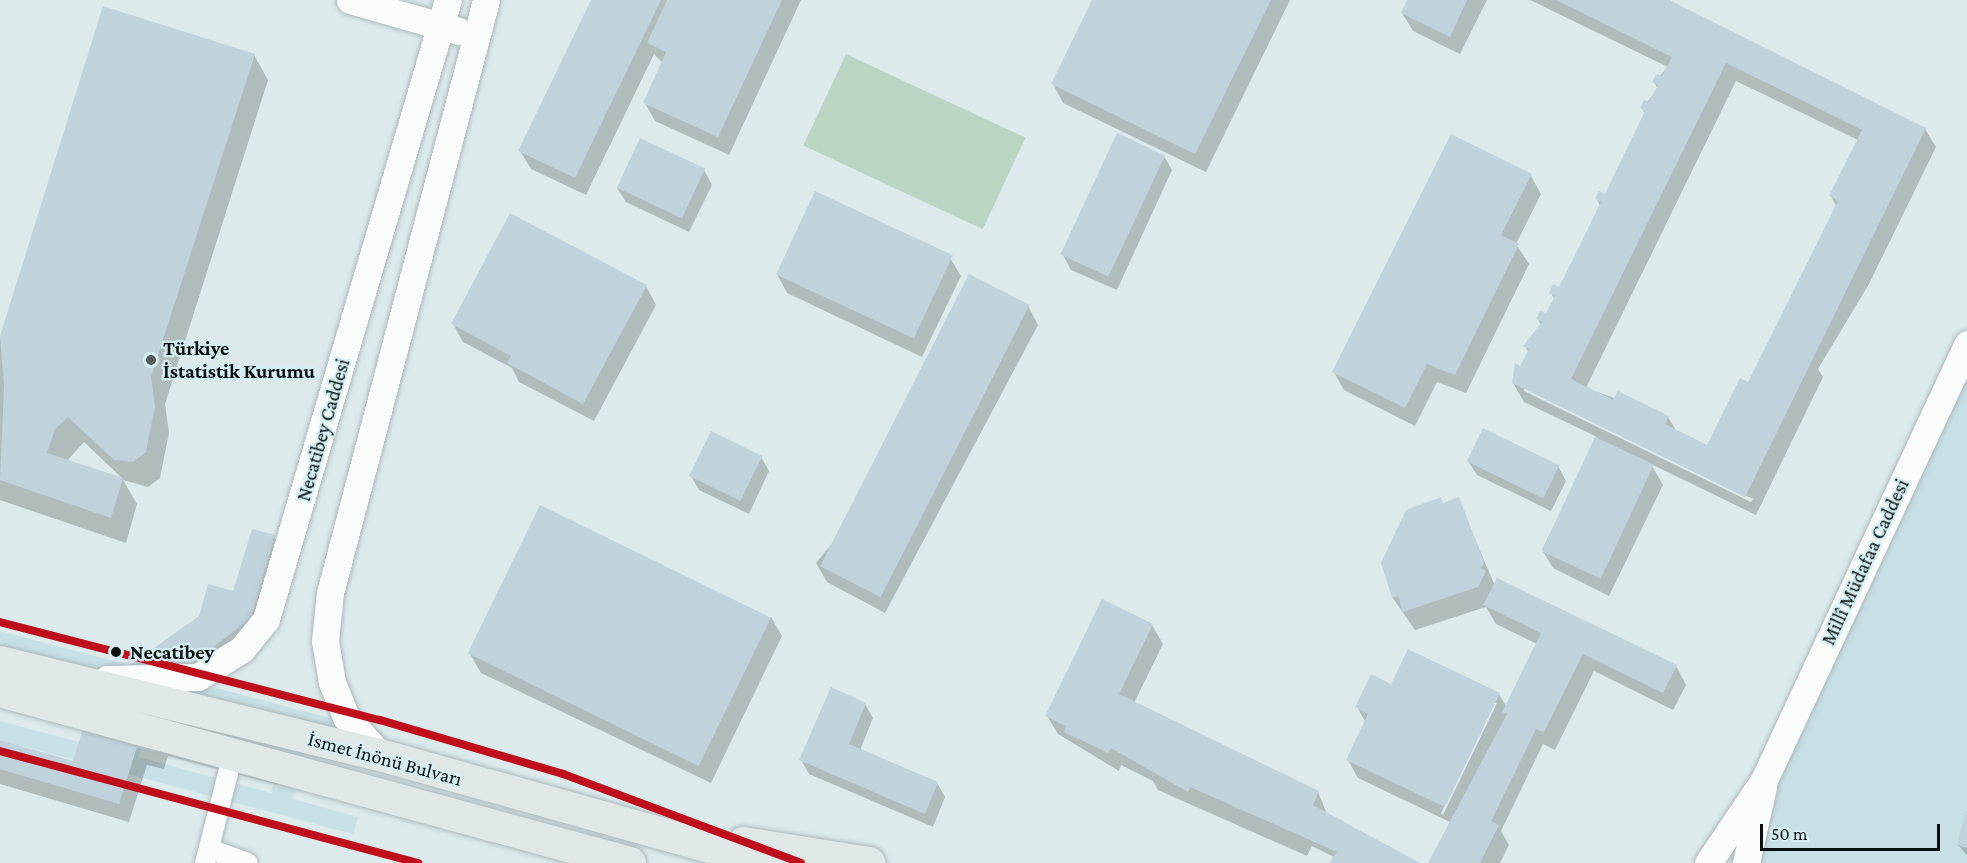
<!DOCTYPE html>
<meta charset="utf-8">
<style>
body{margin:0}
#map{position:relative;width:1967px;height:863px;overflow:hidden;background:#dceaec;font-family:"Crimson Pro",serif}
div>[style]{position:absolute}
.built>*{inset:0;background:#c7e0e5}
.green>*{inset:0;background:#bad5c3;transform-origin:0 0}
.shadow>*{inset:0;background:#0003}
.building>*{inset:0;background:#c0d3dd;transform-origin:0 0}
.roads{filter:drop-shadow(0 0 2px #acb7b9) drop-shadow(0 0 2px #acb7b9)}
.street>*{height:20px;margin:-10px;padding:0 10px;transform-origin:10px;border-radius:10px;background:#fafcfc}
.secondary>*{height:27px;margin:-13.5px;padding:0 13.5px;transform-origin:13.5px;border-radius:13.5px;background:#fafcfc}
.primary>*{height:32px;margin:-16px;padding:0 16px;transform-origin:16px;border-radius:16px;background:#dfe8e7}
.metro-1>*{height:8px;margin:-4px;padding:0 4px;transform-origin:4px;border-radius:4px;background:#bf0e1c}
.dots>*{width:16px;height:16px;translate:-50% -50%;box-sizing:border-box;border:3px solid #d5eff3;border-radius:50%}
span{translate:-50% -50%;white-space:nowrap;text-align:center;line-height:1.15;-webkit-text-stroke:4.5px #d5eff3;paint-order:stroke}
.poi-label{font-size:20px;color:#081012;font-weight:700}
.left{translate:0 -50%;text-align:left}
.street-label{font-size:20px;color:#081012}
.stop-label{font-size:20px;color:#081012;font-weight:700}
.scale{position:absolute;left:1760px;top:824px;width:180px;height:27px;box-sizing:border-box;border:3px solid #081012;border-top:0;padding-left:8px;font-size:18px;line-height:21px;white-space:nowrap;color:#081012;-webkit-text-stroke:4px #d5eff3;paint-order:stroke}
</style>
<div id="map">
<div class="built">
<i style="clip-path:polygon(1967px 344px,1967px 863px,1746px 863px,1756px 824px)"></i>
<i style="clip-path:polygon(evenodd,0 631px,383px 732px,378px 748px,311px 732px,293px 799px,358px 817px,353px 834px,0 740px,0 721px,117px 752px,0 649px,0 631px,289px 727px,284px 748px,273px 745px,268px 768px,277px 770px,271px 793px,139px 757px,143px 742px,289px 727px)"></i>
</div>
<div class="green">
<i style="left:846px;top:54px;width:198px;height:101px;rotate:25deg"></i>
</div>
<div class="shadow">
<i style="clip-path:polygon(592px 0,801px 0,729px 155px,655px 121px,645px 103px,663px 63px,654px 54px,586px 195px,531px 169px,520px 151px)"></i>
<i style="clip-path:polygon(1094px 0,1290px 0,1206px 172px,1063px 103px,1053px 84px)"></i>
<i style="clip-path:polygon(1408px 0,1487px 0,1460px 54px,1413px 31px,1402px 13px)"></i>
<i style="clip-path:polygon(evenodd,1530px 0,1670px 0,1674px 7px,1925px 129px,1936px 147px,1869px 284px,1818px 369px,1823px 377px,1756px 515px,1651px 464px,1663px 485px,1609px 596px,1553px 568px,1542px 550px,1597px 437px,1524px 402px,1513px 383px,1529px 353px,1525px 346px,1541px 325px,1538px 319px,1547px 315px,1555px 300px,1551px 293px,1560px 289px,1600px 206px,1597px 199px,1606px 196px,1645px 114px,1642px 108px,1658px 89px,1654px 82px,1668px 67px,1530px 0,1736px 81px,1858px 140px,1831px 196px,1836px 206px,1752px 386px,1708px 447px,1677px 432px,1668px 417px,1586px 388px,1736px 81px,1530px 0,1524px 388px,1753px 499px,1751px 502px,1524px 391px,1524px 388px)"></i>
<i style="clip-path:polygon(evenodd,104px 8px,254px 55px,268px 80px,165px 404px,169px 433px,160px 478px,148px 487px,123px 480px,137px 504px,126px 543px,0 500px,0 341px,104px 8px,84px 442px,123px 479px,67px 461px,84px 442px)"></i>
<i style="clip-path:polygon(1164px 156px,1172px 170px,1117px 290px,1071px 270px,1063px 255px)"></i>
<i style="clip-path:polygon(704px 170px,712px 185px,689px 232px,626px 202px,617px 188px)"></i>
<i style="clip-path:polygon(1531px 176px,1541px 194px,1516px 244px,1529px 264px,1466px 393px,1437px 382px,1415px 426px,1344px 390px,1334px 372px)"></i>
<i style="clip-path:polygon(950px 258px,961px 276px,922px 357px,787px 293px,777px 274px)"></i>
<i style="clip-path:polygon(646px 286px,656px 305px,594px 421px,519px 382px,512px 368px,463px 342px,453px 324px)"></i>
<i style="clip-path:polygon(1028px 306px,1038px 325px,885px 613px,827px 582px,816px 563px)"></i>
<i style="clip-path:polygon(761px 457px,769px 471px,749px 514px,699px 490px,691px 476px)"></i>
<i style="clip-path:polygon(1468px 461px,1558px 466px,1566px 481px,1551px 511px,1477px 475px)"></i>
<i style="clip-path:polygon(evenodd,1458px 499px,1495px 586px,1676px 666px,1686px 685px,1673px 710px,1594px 671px,1555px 750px,1543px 744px,1501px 831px,1509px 845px,1500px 863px,1430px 863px,1450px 822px,1358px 778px,1348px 760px,1366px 723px,1357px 707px,1392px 686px,1409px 651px,1499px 694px,1506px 706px,1537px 644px,1496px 624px,1486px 607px,1415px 630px,1393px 598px,1383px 563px,1443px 505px,1458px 499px,1494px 703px,1497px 703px,1443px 815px,1441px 813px,1494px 703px)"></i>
<i style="clip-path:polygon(274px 537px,285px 555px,261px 637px,181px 699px,272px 747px,283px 765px,278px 785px,168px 756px,164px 769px,147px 765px,129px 822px,0 784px,0 742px,74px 763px,234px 593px)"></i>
<i style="clip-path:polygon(771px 617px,782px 636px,711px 783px,481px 673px,470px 654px)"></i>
<i style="clip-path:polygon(1152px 625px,1163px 644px,1134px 703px,1318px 792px,1327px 814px,1416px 863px,1333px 863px,1336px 858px,1312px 846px,1307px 856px,1158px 790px,1153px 781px,1121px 765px,1119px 771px,1058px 734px,1047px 716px)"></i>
<i style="clip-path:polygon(865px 704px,873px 718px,860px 750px,937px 783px,945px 797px,933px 827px,809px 774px,801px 760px)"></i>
<i style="clip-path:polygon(1967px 814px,1967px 855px,1958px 845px)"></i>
</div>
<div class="building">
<i style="clip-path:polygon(591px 0,661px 0,575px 178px,518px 151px)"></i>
<i style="clip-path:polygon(667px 0,782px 0,718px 137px,643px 103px,666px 52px,647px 43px)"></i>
<i style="clip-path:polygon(1092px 0,1271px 0,1195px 154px,1051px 84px)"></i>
<i style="clip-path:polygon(1407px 0,1467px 0,1450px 37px,1401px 13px)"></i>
<i style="clip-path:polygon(evenodd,1556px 0,1669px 0,1926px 128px,1745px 497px,1512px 383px,1515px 363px,1520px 366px,1529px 349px,1523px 346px,1542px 322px,1536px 319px,1540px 311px,1546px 313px,1555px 296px,1549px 293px,1553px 284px,1559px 287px,1601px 202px,1595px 199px,1599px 191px,1605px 194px,1645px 111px,1640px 108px,1644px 100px,1649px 102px,1658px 85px,1652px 82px,1656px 74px,1662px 76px,1672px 57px,1556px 0,1726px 63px,1862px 130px,1829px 196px,1838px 201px,1748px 382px,1740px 378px,1707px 445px,1665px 424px,1669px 416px,1618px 391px,1613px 400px,1571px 379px,1726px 63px)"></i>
<i style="clip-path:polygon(103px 6px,255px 54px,151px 377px,155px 406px,146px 452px,133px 462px,114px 460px,68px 417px,55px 429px,47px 453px,123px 478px,111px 518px,0 480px,4px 385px,0 336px)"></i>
<i style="left:1117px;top:133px;width:53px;height:134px;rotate:25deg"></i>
<i style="clip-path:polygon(1451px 134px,1532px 174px,1501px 235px,1519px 244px,1455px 375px,1427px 364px,1405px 408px,1332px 372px)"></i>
<i style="left:640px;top:138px;width:72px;height:55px;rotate:25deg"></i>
<i style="left:815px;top:191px;width:152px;height:92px;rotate:25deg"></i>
<i style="clip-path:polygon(510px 213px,647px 285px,583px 404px,507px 363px,511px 356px,451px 324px)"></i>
<i style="left:969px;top:274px;width:68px;height:328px;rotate:27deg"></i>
<i style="left:1483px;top:428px;width:85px;height:37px;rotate:26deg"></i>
<i style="left:711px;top:431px;width:57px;height:50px;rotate:26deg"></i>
<i style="left:1595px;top:437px;width:65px;height:126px;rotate:25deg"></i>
<i style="clip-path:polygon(1441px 497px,1443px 503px,1459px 497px,1484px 562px,1481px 568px,1486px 571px,1478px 587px,1403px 612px,1398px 596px,1392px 598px,1381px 563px,1406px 510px)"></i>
<i style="left:540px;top:505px;width:257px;height:165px;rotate:26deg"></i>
<i style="clip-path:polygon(252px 529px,275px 535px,251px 618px,171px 680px,161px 714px,273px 745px,268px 768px,158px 738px,154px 751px,137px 747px,119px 804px,0 769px,0 740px,73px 761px,95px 690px,199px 616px,208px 584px,233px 591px)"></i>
<i style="clip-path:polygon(1497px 578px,1677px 665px,1663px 693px,1583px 654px,1544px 732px,1536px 729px,1491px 821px,1499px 825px,1480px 863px,1428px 863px,1507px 714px,1502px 712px,1541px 633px,1483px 605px)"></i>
<i style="clip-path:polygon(1102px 599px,1153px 624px,1119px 694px,1319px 791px,1313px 805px,1420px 863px,1329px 863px,1337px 852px,1190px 787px,1188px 792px,1111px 748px,1108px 753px,1064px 732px,1066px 726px,1045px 716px)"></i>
<i style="clip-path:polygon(1408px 649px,1500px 693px,1445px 807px,1346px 760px,1368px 714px,1355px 707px,1371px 674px,1391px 684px)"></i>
<i style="clip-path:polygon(831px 687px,866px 703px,849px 744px,938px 782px,925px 814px,799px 760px)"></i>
<i style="clip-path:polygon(1966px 811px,1967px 811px,1967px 848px,1957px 845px)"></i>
</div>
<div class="roads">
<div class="street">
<i style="left:209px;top:849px;width:41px;rotate:19.7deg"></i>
<i style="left:205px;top:863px;width:108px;rotate:-75.6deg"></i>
</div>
<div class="secondary">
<i style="left:350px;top:0;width:113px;rotate:15.9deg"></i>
<i style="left:107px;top:679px;width:91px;rotate:-1.3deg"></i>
<i style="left:198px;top:677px;width:52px;rotate:-32.5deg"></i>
<i style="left:242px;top:649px;width:38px;rotate:-51deg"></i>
<i style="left:266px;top:619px;width:645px;rotate:-73.62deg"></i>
<i style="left:380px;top:755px;width:51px;rotate:-131.8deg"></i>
<i style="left:346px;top:717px;width:38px;rotate:-112deg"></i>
<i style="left:332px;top:682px;width:42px;rotate:-99.7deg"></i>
<i style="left:325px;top:641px;width:48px;rotate:-84.1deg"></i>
<i style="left:330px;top:593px;width:613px;rotate:-75.26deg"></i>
<i style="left:1708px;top:863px;width:100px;rotate:-56deg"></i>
<i style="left:1764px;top:780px;width:481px;rotate:-65deg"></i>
<i style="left:1746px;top:863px;width:78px;rotate:-77.4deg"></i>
</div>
<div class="primary">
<i style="left:0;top:662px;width:391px;rotate:13.8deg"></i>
<i style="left:380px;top:755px;width:403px;rotate:15.6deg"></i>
<i style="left:0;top:691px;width:653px;rotate:15.27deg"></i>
<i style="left:743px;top:843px;width:128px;rotate:9deg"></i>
</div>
</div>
<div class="metro-1">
<i style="left:0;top:622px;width:392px;rotate:14.5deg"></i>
<i style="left:380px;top:720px;width:191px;rotate:16.4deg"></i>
<i style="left:563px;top:774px;width:254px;rotate:20.5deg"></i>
<i style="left:0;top:751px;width:433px;rotate:15deg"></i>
</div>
<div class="dots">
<i style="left:151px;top:360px;background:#525c5e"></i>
<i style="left:116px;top:652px;background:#081012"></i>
</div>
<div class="poi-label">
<span class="left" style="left:163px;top:360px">Türkiye<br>İstatistik Kurumu</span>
</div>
<div class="street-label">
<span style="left:323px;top:430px;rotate:-74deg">Necatibey Caddesi</span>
<span style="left:1865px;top:562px;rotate:-65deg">Millî Müdafaa Caddesi</span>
<span style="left:385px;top:759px;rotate:15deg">İsmet İnönü Bulvarı</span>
</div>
<div class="stop-label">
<span class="left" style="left:130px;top:652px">Necatibey</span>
</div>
<div class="scale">50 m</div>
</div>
